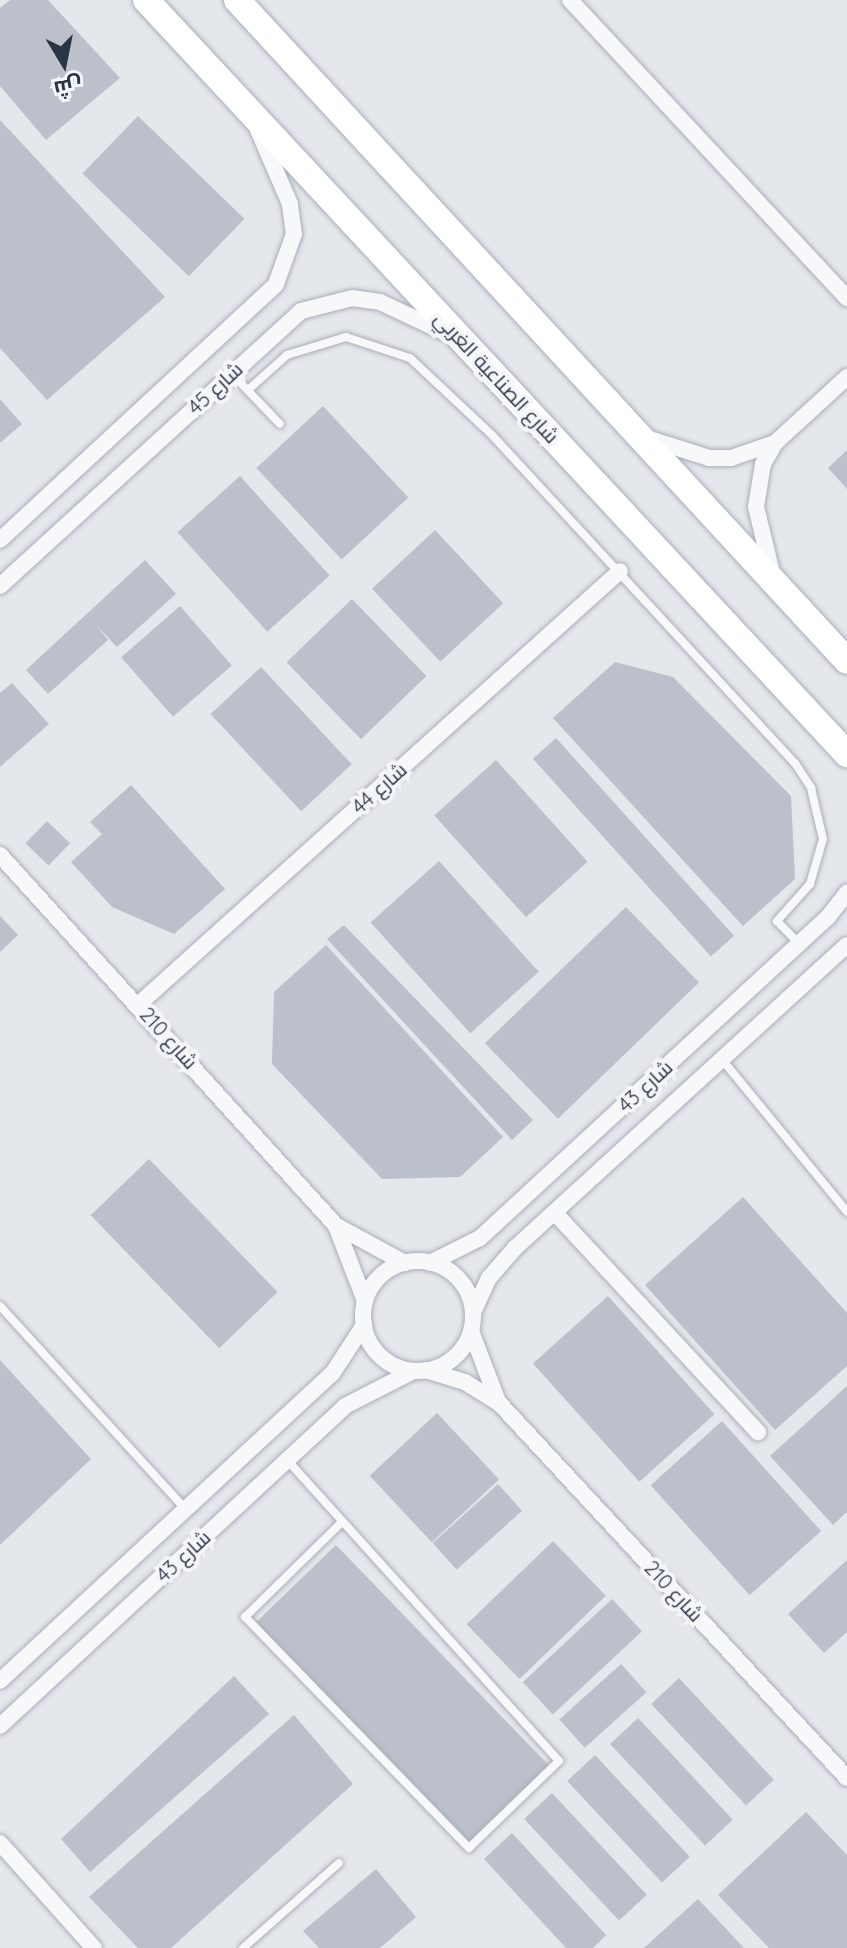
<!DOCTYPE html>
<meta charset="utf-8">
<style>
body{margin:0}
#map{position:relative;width:847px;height:1948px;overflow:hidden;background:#e4e7ec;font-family:Quicksand,Cairo,sans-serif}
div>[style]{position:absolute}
.building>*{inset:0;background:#bbc0ca;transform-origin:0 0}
.roads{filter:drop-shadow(0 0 2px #a9aeb7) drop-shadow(0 0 2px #a9aeb7)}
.service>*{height:8px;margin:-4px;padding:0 4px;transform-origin:4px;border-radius:4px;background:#f7f8fa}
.minor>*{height:16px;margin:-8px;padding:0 8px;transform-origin:8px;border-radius:8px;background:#f7f8fa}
.minor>.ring{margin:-8px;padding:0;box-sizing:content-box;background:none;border:16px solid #f7f8fa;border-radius:50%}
.primary>*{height:26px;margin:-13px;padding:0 13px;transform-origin:13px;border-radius:13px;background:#fff}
span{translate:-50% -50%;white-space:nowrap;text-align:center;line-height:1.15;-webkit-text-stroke:8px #f4f6f9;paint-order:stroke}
.street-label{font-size:20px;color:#2b3445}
.north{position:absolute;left:24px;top:24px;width:80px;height:80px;-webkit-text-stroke:6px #f4f6f9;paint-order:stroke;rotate:170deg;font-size:22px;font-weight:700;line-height:32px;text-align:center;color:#2b3445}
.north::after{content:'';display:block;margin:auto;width:28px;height:36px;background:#2b3445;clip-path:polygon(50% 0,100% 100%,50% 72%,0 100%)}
</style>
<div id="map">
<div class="building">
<i style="clip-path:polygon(10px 0,48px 0,120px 78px,46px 140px,0 86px,0 8px)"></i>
<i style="left:138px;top:116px;width:148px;height:80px;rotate:44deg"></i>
<i style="clip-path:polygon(0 120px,165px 297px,47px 400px,0 348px)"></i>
<i style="clip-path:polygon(0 399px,22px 424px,0 443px)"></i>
<i style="left:323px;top:406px;width:125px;height:91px;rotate:47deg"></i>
<i style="clip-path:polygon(847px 450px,847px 489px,828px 468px)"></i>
<i style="left:240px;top:476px;width:134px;height:84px;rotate:48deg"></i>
<i style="left:435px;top:530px;width:100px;height:86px;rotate:47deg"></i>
<i style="clip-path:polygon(145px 560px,176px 594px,117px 647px,96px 625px,108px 640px,48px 694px,26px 670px)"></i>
<i style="left:352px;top:599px;width:107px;height:91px;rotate:46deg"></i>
<i style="left:180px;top:606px;width:79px;height:78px;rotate:49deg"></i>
<i style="clip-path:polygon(615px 662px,673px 677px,791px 796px,795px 879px,743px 926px,553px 718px)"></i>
<i style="left:261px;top:667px;width:133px;height:69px;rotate:47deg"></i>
<i style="clip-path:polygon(12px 683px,49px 724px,0 767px,0 693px)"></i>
<i style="left:556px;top:738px;width:266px;height:31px;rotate:48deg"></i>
<i style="left:496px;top:760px;width:137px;height:83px;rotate:48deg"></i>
<i style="clip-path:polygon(131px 785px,225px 889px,174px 934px,112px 907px,71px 862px,102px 834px,90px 822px)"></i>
<i style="left:47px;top:821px;width:32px;height:31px;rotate:44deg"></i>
<i style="left:439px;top:861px;width:149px;height:92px;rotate:48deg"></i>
<i style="left:626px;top:907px;width:105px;height:196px;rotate:46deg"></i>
<i style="clip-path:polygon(0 916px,18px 935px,0 952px)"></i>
<i style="clip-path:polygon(344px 925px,533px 1120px,512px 1140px,327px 939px)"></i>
<i style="clip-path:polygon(326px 945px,503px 1137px,460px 1177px,382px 1179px,272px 1064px,274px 992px)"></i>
<i style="left:149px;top:1159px;width:185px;height:81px;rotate:46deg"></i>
<i style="clip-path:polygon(743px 1197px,847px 1313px,847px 1366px,775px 1430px,645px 1285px)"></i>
<i style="left:608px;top:1296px;width:159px;height:101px;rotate:48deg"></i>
<i style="clip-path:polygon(0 1360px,91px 1459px,0 1545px)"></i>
<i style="clip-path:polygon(847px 1386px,847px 1512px,833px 1525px,770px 1456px)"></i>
<i style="left:437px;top:1413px;width:91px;height:92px;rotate:47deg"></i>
<i style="left:722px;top:1421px;width:148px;height:96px;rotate:48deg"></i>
<i style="left:498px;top:1484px;width:36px;height:88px;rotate:48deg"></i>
<i style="left:553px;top:1541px;width:76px;height:120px;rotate:46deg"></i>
<i style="left:336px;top:1545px;width:310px;height:112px;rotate:46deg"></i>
<i style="clip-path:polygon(847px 1560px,847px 1632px,824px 1653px,788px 1614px)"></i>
<i style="left:612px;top:1599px;width:44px;height:122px;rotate:47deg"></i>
<i style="left:621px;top:1664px;width:38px;height:83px;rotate:48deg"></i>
<i style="clip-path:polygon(234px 1676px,269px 1714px,90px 1872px,61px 1839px)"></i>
<i style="left:679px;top:1678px;width:139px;height:38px;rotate:47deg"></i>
<i style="clip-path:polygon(294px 1715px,353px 1784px,171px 1948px,138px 1948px,89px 1897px)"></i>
<i style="left:638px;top:1718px;width:139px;height:38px;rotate:47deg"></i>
<i style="left:595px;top:1755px;width:139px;height:38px;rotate:47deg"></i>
<i style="left:552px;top:1793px;width:139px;height:38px;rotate:47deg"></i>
<i style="clip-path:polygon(806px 1812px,847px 1855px,847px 1948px,769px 1948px,718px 1895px)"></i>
<i style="clip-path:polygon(512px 1833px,606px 1935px,593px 1948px,566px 1948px,484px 1859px)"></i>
<i style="clip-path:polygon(376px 1869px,416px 1917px,380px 1948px,319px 1948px,303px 1931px)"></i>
<i style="clip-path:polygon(698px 1899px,744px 1948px,644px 1948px)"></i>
</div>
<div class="roads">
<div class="service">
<i style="left:232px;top:374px;width:69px;rotate:46.2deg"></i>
<i style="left:248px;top:390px;width:52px;rotate:-41.9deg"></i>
<i style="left:287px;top:355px;width:62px;rotate:-17deg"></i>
<i style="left:346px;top:337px;width:67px;rotate:18.2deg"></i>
<i style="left:410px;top:358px;width:112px;rotate:43.2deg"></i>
<i style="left:492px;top:435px;width:447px;rotate:47.3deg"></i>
<i style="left:795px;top:763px;width:30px;rotate:57deg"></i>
<i style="left:811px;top:788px;width:52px;rotate:76.8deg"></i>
<i style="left:823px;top:839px;width:47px;rotate:106.1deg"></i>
<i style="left:810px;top:884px;width:50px;rotate:131.7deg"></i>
<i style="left:777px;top:921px;width:30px;rotate:46deg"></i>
<i style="left:724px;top:1062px;width:194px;rotate:50.6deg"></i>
<i style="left:0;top:1306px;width:276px;rotate:47.6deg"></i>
<i style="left:288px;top:1461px;width:404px;rotate:47.9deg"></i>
<i style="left:559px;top:1761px;width:125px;rotate:136deg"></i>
<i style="left:469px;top:1848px;width:322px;rotate:-134.1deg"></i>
<i style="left:245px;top:1617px;width:134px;rotate:-44.4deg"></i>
<i style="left:243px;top:1948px;width:128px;rotate:-41.5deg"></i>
</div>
<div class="minor">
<i style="left:570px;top:0;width:407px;rotate:47.1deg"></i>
<i style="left:646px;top:438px;width:66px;rotate:17.6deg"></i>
<i style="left:709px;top:458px;width:22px"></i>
<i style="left:731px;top:458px;width:46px;rotate:-18.8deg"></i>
<i style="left:0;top:540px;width:376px;rotate:-42.8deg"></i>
<i style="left:276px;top:284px;width:53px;rotate:-70.2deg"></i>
<i style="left:294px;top:234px;width:30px;rotate:-98deg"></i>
<i style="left:290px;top:204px;width:81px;rotate:-113.4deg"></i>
<i style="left:772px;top:573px;width:68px;rotate:-103.6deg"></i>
<i style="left:756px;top:507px;width:44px;rotate:-80.8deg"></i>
<i style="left:763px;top:464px;width:24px;rotate:-60deg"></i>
<i style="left:775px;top:443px;width:98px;rotate:-42.5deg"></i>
<i style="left:0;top:586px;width:408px;rotate:-42.4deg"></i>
<i style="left:301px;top:311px;width:53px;rotate:-14.3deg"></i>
<i style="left:352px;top:298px;width:28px;rotate:8deg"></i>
<i style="left:380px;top:302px;width:77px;rotate:25.2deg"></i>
<i style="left:0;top:855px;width:499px;rotate:47.8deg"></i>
<i style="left:335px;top:1225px;width:80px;rotate:28.5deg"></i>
<i style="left:139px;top:1004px;width:647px;rotate:-41.99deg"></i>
<i style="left:555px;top:1213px;width:299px;rotate:47.2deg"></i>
<i style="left:336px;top:1226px;width:80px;rotate:68.9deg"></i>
<i class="ring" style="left:363px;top:1261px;width:94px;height:94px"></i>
<i style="left:430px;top:1263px;width:56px;rotate:-26.6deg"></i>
<i style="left:480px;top:1238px;width:473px;rotate:-42.7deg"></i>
<i style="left:828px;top:917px;width:31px;rotate:-52deg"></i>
<i style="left:473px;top:1312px;width:38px;rotate:-65deg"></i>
<i style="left:489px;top:1278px;width:40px;rotate:-49deg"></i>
<i style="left:515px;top:1248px;width:449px;rotate:-42.4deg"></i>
<i style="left:471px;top:1331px;width:73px;rotate:69.1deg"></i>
<i style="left:426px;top:1370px;width:41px;rotate:17.1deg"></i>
<i style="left:465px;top:1382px;width:41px;rotate:32.2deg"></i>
<i style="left:500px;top:1404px;width:510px;rotate:47.14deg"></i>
<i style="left:0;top:1681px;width:452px;rotate:-42.8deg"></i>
<i style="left:332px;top:1374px;width:59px;rotate:-56.9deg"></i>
<i style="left:0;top:1726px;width:471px;rotate:-42.8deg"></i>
<i style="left:345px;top:1406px;width:76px;rotate:-27.2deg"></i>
<i style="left:0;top:1843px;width:141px;rotate:48.2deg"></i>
</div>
<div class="primary">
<i style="left:146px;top:0;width:1030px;rotate:47.09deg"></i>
<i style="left:237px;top:0;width:899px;rotate:47.3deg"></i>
</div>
</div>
<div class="street-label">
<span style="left:497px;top:377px;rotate:47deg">شارع الصناعية الغربي</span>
<span style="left:215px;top:388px;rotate:-43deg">شارع 45</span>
<span style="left:379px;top:788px;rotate:-42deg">شارع 44</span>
<span style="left:169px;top:1038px;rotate:48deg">شارع 210</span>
<span style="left:645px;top:1086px;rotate:-43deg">شارع 43</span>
<span style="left:183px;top:1556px;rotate:-43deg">شارع 43</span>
<span style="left:674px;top:1591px;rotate:47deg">شارع 210</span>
</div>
<div class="north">ش</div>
</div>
